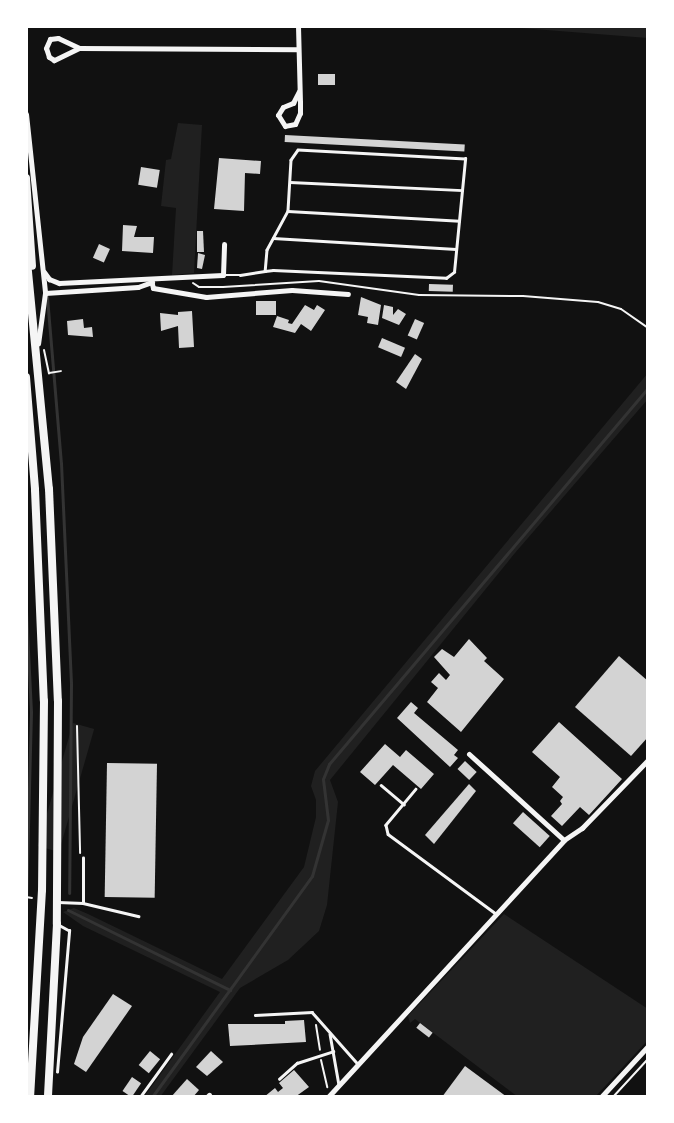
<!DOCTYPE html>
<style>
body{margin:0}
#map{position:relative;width:674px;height:1123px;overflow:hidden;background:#111;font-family:"Nunito Sans",sans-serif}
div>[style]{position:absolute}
.green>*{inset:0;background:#202020;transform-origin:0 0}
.stream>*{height:3px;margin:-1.5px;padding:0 1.5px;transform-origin:1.5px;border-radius:1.5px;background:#333}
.building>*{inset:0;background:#d3d3d3;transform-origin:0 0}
.path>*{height:2px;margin:-1px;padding:0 1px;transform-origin:1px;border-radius:1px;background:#f5f5f5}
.service>*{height:2.5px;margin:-1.25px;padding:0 1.25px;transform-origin:1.25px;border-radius:1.25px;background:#f5f5f5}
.minor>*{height:5px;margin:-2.5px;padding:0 2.5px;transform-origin:2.5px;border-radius:2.5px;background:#f5f5f5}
.primary>*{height:8px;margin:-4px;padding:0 4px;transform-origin:4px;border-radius:4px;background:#f5f5f5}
span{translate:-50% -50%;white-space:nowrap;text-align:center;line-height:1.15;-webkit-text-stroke:4.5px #fff;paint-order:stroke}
.frame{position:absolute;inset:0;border:28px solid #fff;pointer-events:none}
</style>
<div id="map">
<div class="green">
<i style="clip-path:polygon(496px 26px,648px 26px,648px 38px)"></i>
<i style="clip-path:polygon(178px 123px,202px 125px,194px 273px,172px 275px,176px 208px,161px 206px,166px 160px,171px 159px)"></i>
<i style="clip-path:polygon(648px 373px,648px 399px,515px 553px,330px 780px,338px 802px,327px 905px,319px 931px,288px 960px,240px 988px,160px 1097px,144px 1097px,220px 992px,83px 926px,63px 912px,74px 908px,88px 914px,222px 979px,304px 867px,316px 817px,316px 800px,311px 786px,315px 771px)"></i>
<i style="left:73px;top:723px;width:22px;height:128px;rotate:16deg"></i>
<i style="clip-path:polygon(504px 914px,648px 1009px,648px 1040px,595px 1097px,518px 1097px,415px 1019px,410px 1023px,408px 1016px)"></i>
</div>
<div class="stream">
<i style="left:47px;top:297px;width:167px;rotate:85.2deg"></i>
<i style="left:61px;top:463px;width:221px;rotate:87.4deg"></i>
<i style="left:71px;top:684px;width:209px;rotate:90.5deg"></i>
<i style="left:26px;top:610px;width:102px;rotate:87.2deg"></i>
<i style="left:31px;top:712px;width:189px;rotate:91.5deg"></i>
<i style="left:68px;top:910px;width:181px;rotate:26.3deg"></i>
<i style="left:152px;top:1097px;width:273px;rotate:-54.1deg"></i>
<i style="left:312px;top:876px;width:58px;rotate:-74.1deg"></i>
<i style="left:328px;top:820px;width:41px;rotate:-97deg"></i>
<i style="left:323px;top:779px;width:16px;rotate:-68deg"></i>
<i style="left:329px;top:764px;width:493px;rotate:-49.7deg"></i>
</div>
<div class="building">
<i style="left:318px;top:74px;width:17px;height:11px"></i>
<i style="left:285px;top:135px;width:180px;height:7px;rotate:3deg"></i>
<i style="clip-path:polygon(219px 158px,261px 161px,260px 174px,245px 173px,244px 211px,214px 209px)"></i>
<i style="left:141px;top:167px;width:19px;height:18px;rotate:9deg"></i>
<i style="clip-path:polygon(123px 225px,137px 226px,134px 237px,154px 237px,153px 253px,122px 251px)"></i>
<i style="clip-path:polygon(197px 231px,203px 231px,204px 252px,197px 252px)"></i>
<i style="left:99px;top:244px;width:12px;height:15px;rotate:24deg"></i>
<i style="clip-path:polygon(198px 253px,205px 255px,202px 269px,197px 268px)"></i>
<i style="left:429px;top:284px;width:24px;height:7px;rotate:2deg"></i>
<i style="clip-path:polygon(361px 297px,381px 305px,378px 325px,367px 323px,368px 317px,358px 315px)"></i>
<i style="left:276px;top:301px;width:14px;height:20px;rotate:90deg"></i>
<i style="clip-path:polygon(305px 305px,314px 310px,317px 305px,325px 310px,311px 331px,301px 324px,295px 333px,273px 327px,277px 316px,289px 320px,288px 323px,292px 324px)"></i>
<i style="clip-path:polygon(384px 305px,393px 307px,393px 315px,398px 309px,406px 314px,399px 325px,382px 318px)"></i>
<i style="clip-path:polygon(192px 311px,194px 347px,179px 348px,178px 326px,161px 331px,160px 313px,178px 315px,178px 312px)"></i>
<i style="clip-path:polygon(83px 319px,84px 328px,92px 327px,93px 337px,68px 335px,67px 321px)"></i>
<i style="left:415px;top:319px;width:10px;height:18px;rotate:24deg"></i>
<i style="left:382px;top:338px;width:25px;height:10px;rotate:23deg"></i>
<i style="clip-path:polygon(415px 354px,422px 359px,406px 389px,396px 382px)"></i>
<i style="clip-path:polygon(469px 639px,487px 658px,484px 661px,504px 679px,461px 732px,427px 702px,438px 688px,431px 682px,439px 673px,446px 680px,450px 675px,434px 657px,442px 649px,454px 657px)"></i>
<i style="clip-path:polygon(619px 656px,648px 681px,648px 737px,631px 756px,575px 707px)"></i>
<i style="clip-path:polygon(411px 702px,418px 708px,414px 713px,458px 750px,454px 755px,458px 758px,450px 767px,397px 718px)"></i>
<i style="clip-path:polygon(559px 722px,622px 779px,589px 815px,580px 807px,562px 826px,551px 816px,562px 804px,560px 801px,563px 797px,552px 787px,560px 777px,532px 752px)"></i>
<i style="clip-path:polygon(385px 744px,400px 757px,406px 750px,434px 774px,421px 789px,393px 765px,375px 785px,360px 772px)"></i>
<i style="left:465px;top:761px;width:16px;height:11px;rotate:43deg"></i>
<i style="left:107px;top:763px;width:50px;height:134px;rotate:1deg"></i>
<i style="clip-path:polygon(469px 784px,476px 791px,434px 844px,425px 835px)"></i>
<i style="left:523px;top:812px;width:36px;height:15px;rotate:42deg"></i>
<i style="clip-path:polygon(113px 994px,132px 1006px,86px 1072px,74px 1064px,83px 1037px)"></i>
<i style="clip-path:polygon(304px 1020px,306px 1042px,230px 1046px,228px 1024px,285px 1024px,285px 1021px)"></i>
<i style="left:420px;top:1023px;width:16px;height:6px;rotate:38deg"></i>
<i style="left:150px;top:1051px;width:13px;height:18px;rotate:39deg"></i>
<i style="clip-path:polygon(211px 1051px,223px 1062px,207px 1076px,196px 1067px)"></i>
<i style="clip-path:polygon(465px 1066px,507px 1097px,442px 1097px)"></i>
<i style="clip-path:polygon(294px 1070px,309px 1087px,295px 1097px,264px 1097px,275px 1088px,278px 1092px,283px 1088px,279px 1083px)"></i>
<i style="left:132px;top:1077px;width:11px;height:17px;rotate:34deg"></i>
<i style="clip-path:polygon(187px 1079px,199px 1090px,193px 1097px,171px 1097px)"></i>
</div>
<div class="path">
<i style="left:193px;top:283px;width:7px;rotate:34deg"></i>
<i style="left:199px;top:287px;width:24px"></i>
<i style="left:223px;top:287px;width:96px;rotate:-3.6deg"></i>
<i style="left:319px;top:281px;width:101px;rotate:8deg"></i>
<i style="left:419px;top:295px;width:104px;rotate:0.6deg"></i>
<i style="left:523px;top:296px;width:75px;rotate:4.6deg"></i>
<i style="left:598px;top:302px;width:24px;rotate:17deg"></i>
<i style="left:621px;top:309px;width:33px;rotate:35deg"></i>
<i style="left:44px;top:350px;width:24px;rotate:78deg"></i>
<i style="left:49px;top:373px;width:12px;rotate:-9deg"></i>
<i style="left:77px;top:726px;width:127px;rotate:88.6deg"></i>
<i style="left:26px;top:897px;width:6px;rotate:9deg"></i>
<i style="left:316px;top:1025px;width:25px;rotate:81deg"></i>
<i style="left:321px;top:1060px;width:28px;rotate:77deg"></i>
<i style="left:613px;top:1097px;width:52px;rotate:-47.4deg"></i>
</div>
<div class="service">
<i style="left:290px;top:182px;width:172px;rotate:2.7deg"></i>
<i style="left:288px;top:211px;width:171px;rotate:3.3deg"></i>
<i style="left:273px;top:238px;width:183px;rotate:3.4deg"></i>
<i style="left:223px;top:275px;width:17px"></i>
<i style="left:240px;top:275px;width:25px;rotate:-9deg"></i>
<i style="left:265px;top:271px;width:8px;rotate:-7deg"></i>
<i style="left:273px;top:270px;width:173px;rotate:2.6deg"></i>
<i style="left:446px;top:278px;width:10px;rotate:-37deg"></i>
<i style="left:454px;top:272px;width:114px;rotate:-84.4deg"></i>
<i style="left:465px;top:159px;width:167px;rotate:-176.9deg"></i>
<i style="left:298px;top:150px;width:12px;rotate:125deg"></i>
<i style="left:291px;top:160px;width:51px;rotate:93.4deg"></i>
<i style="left:288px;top:211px;width:44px;rotate:118.3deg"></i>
<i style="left:267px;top:250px;width:21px;rotate:95deg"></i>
<i style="left:381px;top:785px;width:30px;rotate:40deg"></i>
<i style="left:416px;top:789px;width:47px;rotate:129.8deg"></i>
<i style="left:386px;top:825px;width:9px;rotate:77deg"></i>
<i style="left:388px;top:834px;width:133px;rotate:36.4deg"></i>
<i style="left:58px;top:902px;width:25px;rotate:2deg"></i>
<i style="left:83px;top:903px;width:45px;rotate:-90deg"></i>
<i style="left:83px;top:903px;width:57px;rotate:13.3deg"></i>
<i style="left:255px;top:1015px;width:57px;rotate:-3deg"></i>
<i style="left:312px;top:1012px;width:69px;rotate:48.5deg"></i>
<i style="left:330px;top:1034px;width:52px;rotate:80deg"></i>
<i style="left:57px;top:1072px;width:142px;rotate:-85.1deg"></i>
<i style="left:69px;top:931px;width:13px;rotate:-151deg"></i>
<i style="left:279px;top:1079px;width:24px;rotate:-42deg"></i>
<i style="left:297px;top:1063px;width:38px;rotate:-18deg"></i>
<i style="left:140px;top:1097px;width:53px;rotate:-54.2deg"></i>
</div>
<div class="minor">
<i style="left:298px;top:26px;width:76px;rotate:88.5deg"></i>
<i style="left:300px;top:102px;width:11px;rotate:90deg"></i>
<i style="left:300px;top:113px;width:12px;rotate:114deg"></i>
<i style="left:295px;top:124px;width:10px;rotate:169deg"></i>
<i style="left:285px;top:126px;width:13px;rotate:-122deg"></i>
<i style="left:278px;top:115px;width:9px;rotate:-58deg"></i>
<i style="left:283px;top:107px;width:11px;rotate:-22deg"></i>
<i style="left:293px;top:103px;width:13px;rotate:-63deg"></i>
<i style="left:79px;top:48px;width:28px;rotate:154deg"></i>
<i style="left:54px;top:60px;width:6px;rotate:-149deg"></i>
<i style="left:49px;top:57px;width:9px;rotate:-108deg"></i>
<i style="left:46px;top:48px;width:10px;rotate:-66deg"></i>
<i style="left:50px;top:39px;width:8px;rotate:-7deg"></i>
<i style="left:58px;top:38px;width:23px;rotate:25deg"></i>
<i style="left:79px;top:48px;width:219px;rotate:0.3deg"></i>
<i style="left:26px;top:114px;width:180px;rotate:83.9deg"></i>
<i style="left:45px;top:293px;width:51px;rotate:97.8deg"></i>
<i style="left:44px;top:272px;width:9px;rotate:54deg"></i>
<i style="left:49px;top:279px;width:11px;rotate:22deg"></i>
<i style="left:59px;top:283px;width:164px;rotate:-2.8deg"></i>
<i style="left:223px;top:275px;width:31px;rotate:-88deg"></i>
<i style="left:152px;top:284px;width:4px;rotate:76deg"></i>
<i style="left:153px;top:288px;width:54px;rotate:9.6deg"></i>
<i style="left:206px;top:297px;width:86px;rotate:-4.7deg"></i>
<i style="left:292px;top:290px;width:56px;rotate:4.1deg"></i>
<i style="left:45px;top:293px;width:93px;rotate:-3.7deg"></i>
<i style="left:138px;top:287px;width:15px;rotate:-20deg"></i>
<i style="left:469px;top:754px;width:128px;rotate:42.2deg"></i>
<i style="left:207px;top:1097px;width:3px;rotate:-45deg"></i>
<i style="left:328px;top:1097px;width:349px;rotate:-47.4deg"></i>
<i style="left:564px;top:840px;width:22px;rotate:-34deg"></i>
<i style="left:582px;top:828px;width:95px;rotate:-45.9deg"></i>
<i style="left:601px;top:1097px;width:69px;rotate:-47.3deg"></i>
</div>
<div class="primary">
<i style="left:26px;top:178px;width:88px;rotate:86.1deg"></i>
<i style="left:26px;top:251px;width:239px;rotate:84.5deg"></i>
<i style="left:49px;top:489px;width:212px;rotate:87.6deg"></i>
<i style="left:58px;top:701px;width:223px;rotate:90.3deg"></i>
<i style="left:57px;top:924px;width:173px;rotate:93deg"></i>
<i style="left:26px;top:377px;width:113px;rotate:85.4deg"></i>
<i style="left:35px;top:490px;width:211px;rotate:87.6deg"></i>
<i style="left:44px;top:701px;width:189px;rotate:90.6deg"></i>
<i style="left:42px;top:890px;width:207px;rotate:93.3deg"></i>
</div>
<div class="frame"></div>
</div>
